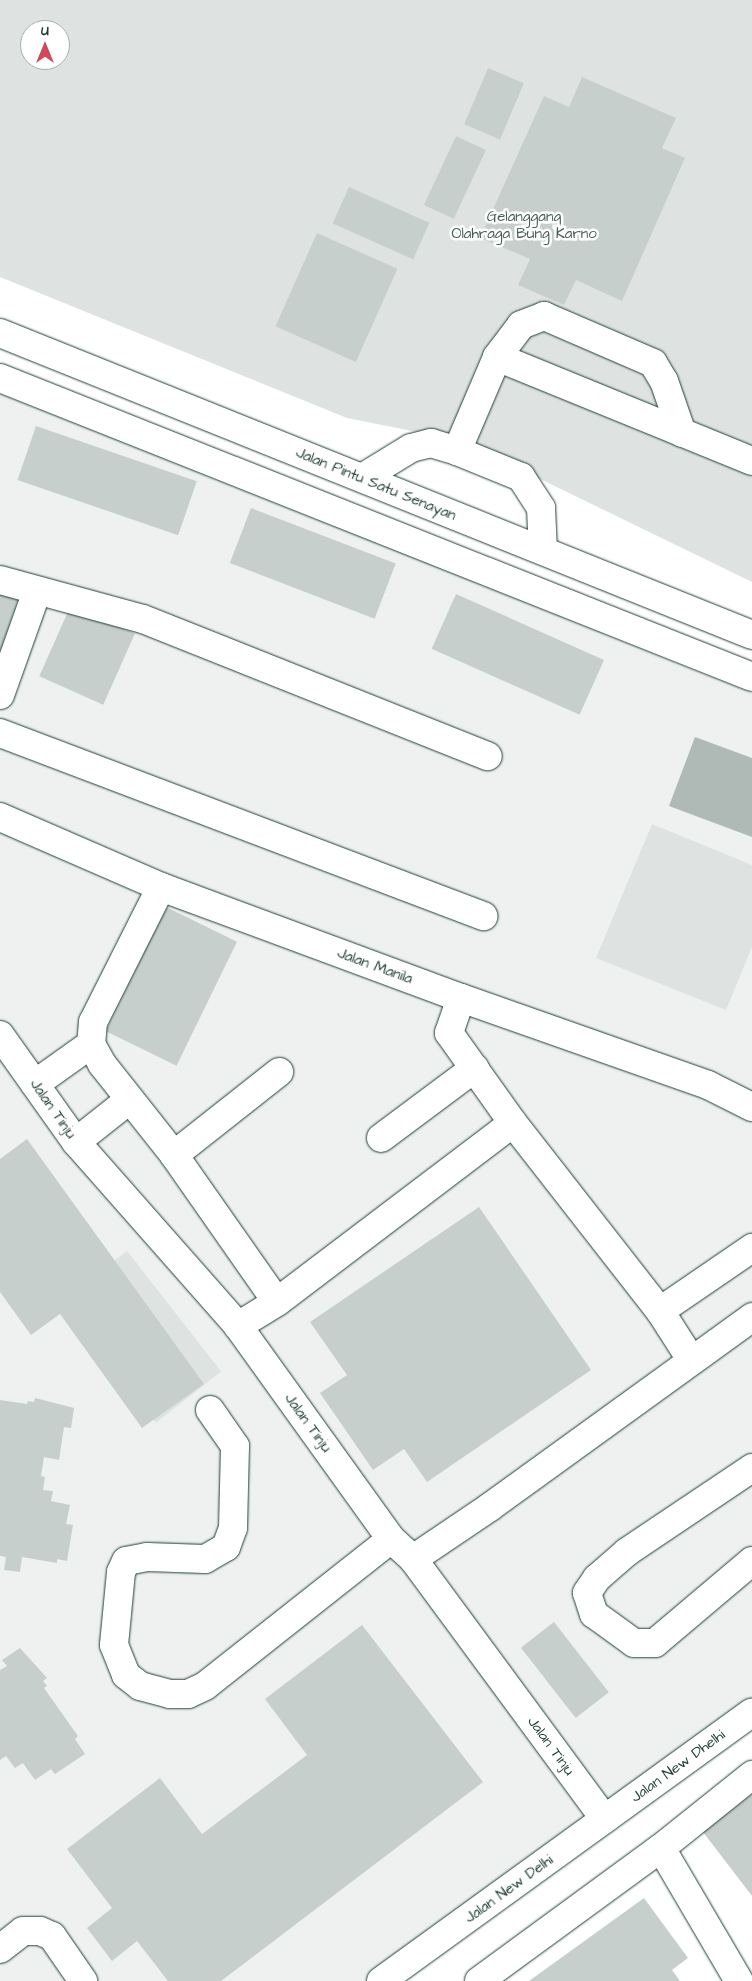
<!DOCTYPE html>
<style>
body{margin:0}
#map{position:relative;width:752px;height:1981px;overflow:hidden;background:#fff;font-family:"Architects Daughter",sans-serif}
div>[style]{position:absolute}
.built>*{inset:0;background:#eef1f0}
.green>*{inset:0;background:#dee3e2;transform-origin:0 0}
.water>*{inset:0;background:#afbab7}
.building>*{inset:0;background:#c7cfcc;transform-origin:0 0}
.roads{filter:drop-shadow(0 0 1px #1f3d34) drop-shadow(0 0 1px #1f3d34)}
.minor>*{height:28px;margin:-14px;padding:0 14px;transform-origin:14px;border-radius:14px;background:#fff}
.major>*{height:28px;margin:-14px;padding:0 14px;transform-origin:14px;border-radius:14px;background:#fff}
span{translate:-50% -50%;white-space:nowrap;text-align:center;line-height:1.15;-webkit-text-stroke:5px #fff;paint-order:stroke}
.park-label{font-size:15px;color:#455e57}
.street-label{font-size:15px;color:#1f3d34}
.north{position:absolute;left:20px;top:20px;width:50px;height:50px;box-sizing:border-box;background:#fff;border:1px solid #a5b1ae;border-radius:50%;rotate:0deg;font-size:14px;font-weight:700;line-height:20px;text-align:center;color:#1f3d34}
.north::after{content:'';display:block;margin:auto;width:18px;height:22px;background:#d1495b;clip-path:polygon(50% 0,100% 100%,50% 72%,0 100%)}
</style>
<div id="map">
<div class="built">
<i style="clip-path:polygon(0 391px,752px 693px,752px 1717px,397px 1981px,0 1981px)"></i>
</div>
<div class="green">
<i style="clip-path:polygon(evenodd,0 0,752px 0,752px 582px,462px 441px,347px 418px,0 277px,0 0,30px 30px,60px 30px,60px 60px,30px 60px,30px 30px)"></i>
<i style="clip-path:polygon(652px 824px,752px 865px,752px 947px,726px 1010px,596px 958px)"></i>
<i style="left:127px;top:1251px;width:153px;height:83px;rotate:52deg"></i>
</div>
<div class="water">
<i style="clip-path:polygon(695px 737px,752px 758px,752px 837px,669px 806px)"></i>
</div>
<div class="building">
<i style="left:488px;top:68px;width:39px;height:61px;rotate:23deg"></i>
<i style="clip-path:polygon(582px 77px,676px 118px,662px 148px,685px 158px,622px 301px,576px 280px,564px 305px,518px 285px,530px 259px,480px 238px,544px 96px,569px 107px)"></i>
<i style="left:456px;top:136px;width:33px;height:76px;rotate:25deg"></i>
<i style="left:349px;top:187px;width:88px;height:40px;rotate:24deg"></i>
<i style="left:317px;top:233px;width:88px;height:102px;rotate:24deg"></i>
<i style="left:36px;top:426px;width:170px;height:57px;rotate:19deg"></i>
<i style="left:251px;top:508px;width:155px;height:59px;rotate:21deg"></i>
<i style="clip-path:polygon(0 591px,19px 597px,0 654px)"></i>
<i style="left:456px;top:594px;width:162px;height:60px;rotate:24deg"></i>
<i style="left:71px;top:605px;width:70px;height:78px;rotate:24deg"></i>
<i style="left:166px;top:907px;width:79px;height:138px;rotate:26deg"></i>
<i style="clip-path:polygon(27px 1139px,204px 1384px,142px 1428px,60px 1314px,31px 1335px,0 1292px,0 1159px)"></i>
<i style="clip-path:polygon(479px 1207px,591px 1370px,427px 1482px,404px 1449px,373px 1470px,320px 1393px,347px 1375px,310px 1322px)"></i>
<i style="clip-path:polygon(35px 1398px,74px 1408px,71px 1428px,64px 1427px,59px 1460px,44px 1457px,41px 1476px,45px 1477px,43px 1490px,53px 1491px,51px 1501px,70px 1505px,66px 1524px,73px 1525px,67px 1561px,57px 1559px,57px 1563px,22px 1557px,20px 1572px,4px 1570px,6px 1557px,0 1556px,0 1400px,27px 1404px,28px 1401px,34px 1402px)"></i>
<i style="left:554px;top:1622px;width:89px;height:42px;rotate:52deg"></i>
<i style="clip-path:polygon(362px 1625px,483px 1782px,221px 1981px,168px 1981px,137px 1941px,112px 1961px,87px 1928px,112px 1908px,67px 1849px,160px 1778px,202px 1834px,307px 1755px,265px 1699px)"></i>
<i style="clip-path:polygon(20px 1648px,47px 1678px,43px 1681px,47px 1686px,44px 1688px,78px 1736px,75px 1739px,85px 1754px,55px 1774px,51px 1769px,35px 1780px,23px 1763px,15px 1768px,6px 1756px,0 1760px,0 1670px,7px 1666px,2px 1660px)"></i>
<i style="clip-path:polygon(752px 1794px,752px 1896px,703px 1832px)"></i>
<i style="clip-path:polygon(644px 1898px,688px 1958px,672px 1970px,680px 1981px,529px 1981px)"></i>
</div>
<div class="roads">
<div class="minor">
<i style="left:497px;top:357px;width:40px;rotate:-53deg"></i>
<i style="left:521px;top:325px;width:25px;rotate:-21deg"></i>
<i style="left:544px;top:316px;width:119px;rotate:23.3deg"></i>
<i style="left:653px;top:363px;width:21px;rotate:59deg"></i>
<i style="left:664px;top:381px;width:55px;rotate:70.9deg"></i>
<i style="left:457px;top:451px;width:102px;rotate:-66.9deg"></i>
<i style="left:497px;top:357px;width:275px;rotate:22.2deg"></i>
<i style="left:362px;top:478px;width:57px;rotate:-31.5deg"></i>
<i style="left:411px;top:448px;width:21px;rotate:-14deg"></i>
<i style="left:431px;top:443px;width:27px;rotate:17deg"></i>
<i style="left:457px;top:451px;width:69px;rotate:22.1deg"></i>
<i style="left:521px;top:477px;width:37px;rotate:57deg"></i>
<i style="left:541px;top:508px;width:42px;rotate:87.3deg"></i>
<i style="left:0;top:580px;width:148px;rotate:15.3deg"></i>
<i style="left:143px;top:619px;width:371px;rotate:21.7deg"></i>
<i style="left:0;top:695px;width:110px;rotate:-70.4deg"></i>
<i style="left:0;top:733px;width:517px;rotate:20.75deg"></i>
<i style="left:0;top:817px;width:176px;rotate:23.5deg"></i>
<i style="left:161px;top:887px;width:320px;rotate:20.3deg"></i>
<i style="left:461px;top:998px;width:262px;rotate:19.4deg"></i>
<i style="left:708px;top:1085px;width:49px;rotate:26.6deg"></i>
<i style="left:161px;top:887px;width:151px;rotate:116.7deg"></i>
<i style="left:93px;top:1022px;width:22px;rotate:95deg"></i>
<i style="left:91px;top:1044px;width:23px;rotate:61deg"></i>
<i style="left:102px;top:1064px;width:116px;rotate:51.6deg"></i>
<i style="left:174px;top:1155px;width:179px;rotate:55deg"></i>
<i style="left:277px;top:1302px;width:46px;rotate:148.4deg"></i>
<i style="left:461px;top:998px;width:37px;rotate:109deg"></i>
<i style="left:449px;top:1033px;width:110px;rotate:54.6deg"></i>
<i style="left:513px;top:1123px;width:239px;rotate:52deg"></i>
<i style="left:660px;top:1311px;width:59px;rotate:57.4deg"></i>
<i style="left:0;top:1035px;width:131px;rotate:54.6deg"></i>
<i style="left:76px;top:1142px;width:245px;rotate:48.6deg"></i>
<i style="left:238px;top:1326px;width:262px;rotate:54.3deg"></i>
<i style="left:391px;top:1539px;width:30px;rotate:42deg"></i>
<i style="left:413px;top:1559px;width:323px;rotate:53.6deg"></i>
<i style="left:35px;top:1084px;width:69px;rotate:-35.5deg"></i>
<i style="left:381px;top:1138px;width:117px;rotate:-36.7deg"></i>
<i style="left:76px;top:1142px;width:68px;rotate:-38.4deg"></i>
<i style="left:174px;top:1155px;width:134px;rotate:-38.3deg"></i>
<i style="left:277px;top:1302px;width:296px;rotate:-37.2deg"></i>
<i style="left:660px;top:1311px;width:112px;rotate:-34.4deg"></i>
<i style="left:210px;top:1410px;width:44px;rotate:55.2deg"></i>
<i style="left:235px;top:1446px;width:82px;rotate:91.4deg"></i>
<i style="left:233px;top:1528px;width:20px;rotate:110deg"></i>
<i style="left:226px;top:1547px;width:24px;rotate:150deg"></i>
<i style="left:205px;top:1559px;width:58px;rotate:-178deg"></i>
<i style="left:147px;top:1557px;width:21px;rotate:169deg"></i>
<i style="left:126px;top:1561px;width:12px;rotate:114deg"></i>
<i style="left:121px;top:1572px;width:73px;rotate:95.5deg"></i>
<i style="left:114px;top:1645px;width:32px;rotate:68deg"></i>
<i style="left:126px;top:1675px;width:18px;rotate:38deg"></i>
<i style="left:140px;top:1686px;width:31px;rotate:15deg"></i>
<i style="left:170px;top:1694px;width:18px"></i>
<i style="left:188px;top:1694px;width:19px;rotate:-25deg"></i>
<i style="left:205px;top:1686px;width:237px;rotate:-38.3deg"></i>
<i style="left:752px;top:1468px;width:151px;rotate:146.1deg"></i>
<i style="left:627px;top:1552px;width:40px;rotate:139deg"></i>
<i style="left:597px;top:1578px;width:18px;rotate:124deg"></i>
<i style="left:587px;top:1593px;width:22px;rotate:72deg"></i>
<i style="left:594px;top:1614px;width:49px;rotate:35.9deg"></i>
<i style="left:634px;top:1643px;width:21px"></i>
<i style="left:655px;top:1643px;width:127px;rotate:-40.2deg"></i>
<i style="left:413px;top:1559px;width:93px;rotate:-34deg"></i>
<i style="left:490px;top:1507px;width:324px;rotate:-35.9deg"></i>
<i style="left:661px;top:1848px;width:154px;rotate:59.6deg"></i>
<i style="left:0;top:1949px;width:29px;rotate:-38deg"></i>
<i style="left:23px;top:1931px;width:17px"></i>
<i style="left:40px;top:1931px;width:13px;rotate:23deg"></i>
<i style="left:52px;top:1936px;width:55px;rotate:55.4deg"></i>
<i style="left:381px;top:1981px;width:458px;rotate:-35.9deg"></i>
<i style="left:479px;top:1981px;width:225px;rotate:-36.2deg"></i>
<i style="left:661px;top:1848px;width:117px;rotate:-38.7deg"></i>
</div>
<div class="major">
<i style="left:0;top:333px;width:810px;rotate:21.88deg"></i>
<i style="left:0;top:378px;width:809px;rotate:21.68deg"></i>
</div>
</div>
<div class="park-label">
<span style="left:524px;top:225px">Gelanggang<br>Olahraga Bung Karno</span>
</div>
<div class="street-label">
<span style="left:376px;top:484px;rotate:22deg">Jalan Pintu Satu Senayan</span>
<span style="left:375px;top:966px;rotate:20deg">Jalan Manila</span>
<span style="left:53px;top:1109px;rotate:55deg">Jalan Tinju</span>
<span style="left:308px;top:1423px;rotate:54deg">Jalan Tinju</span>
<span style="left:551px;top:1746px;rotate:54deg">Jalan Tinju</span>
<span style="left:678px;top:1766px;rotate:-36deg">Jalan New Dhelhi</span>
<span style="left:509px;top:1889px;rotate:-36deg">Jalan New Delhi</span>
</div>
<div class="north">U</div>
</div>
